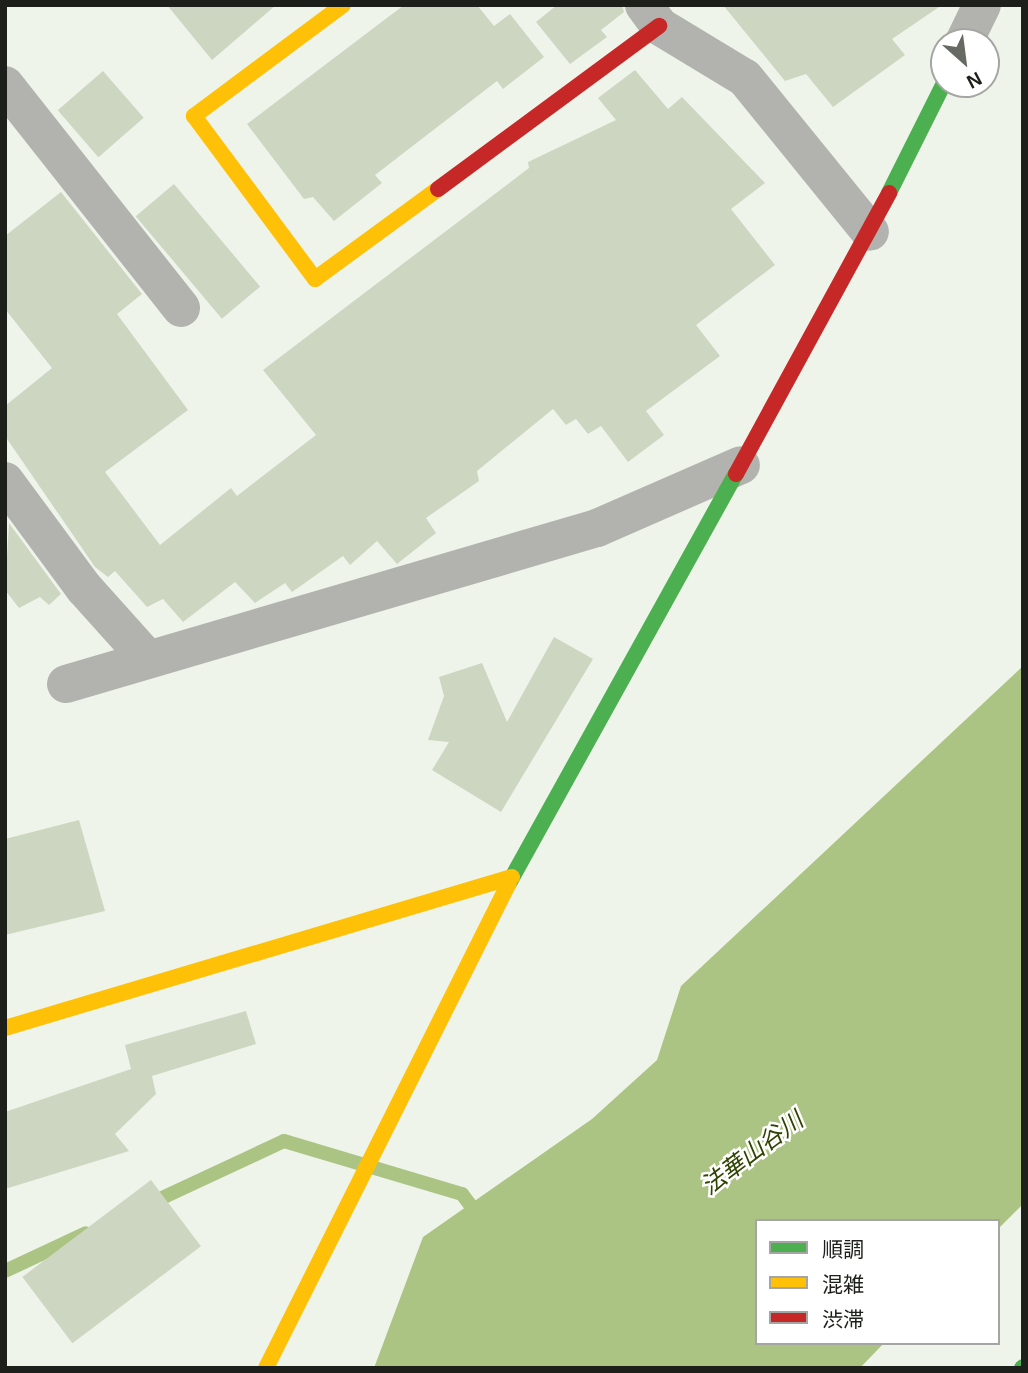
<!DOCTYPE html>
<meta charset="utf-8">
<style>
body{margin:0}
#map{position:relative;width:1028px;height:1373px;overflow:hidden;background:#eff4ea;font-family:Arial,"Noto Sans JP",sans-serif}
div>[style]{position:absolute}
.water>*{inset:0;background:#abc483}
.stream>*{height:14px;margin:-7px;padding:0 7px;transform-origin:7px;border-radius:7px;background:#abc483}
.building>*{inset:0;background:#cdd6c1;transform-origin:0 0}
.street>*{height:38px;margin:-19px;padding:0 19px;transform-origin:19px;border-radius:19px;background:#b2b3ae}
.fast>*{height:16px;margin:-8px;padding:0 8px;transform-origin:8px;border-radius:8px;background:#4caf50}
.slow>*{height:16px;margin:-8px;padding:0 8px;transform-origin:8px;border-radius:8px;background:#ffc107}
.jam>*{height:16px;margin:-8px;padding:0 8px;transform-origin:8px;border-radius:8px;background:#c62828}
span{translate:-50% -50%;white-space:nowrap;text-align:center;line-height:1.15;-webkit-text-stroke:5px #fff;paint-order:stroke}
.water-label{font-size:24px;color:#2e4300;font-style:italic}
.frame{position:absolute;inset:0;border:7px solid #1d201a;pointer-events:none}
.legend{position:absolute;left:755px;top:1219px;width:245px;height:126px;box-sizing:border-box;background:#fff;border:2px solid #a5a6a3;margin:0;padding:9px 12px;list-style:none;font-size:21px;color:#1d201a}
.legend li{display:flex;align-items:center;gap:14px;height:35px}
.legend b{width:35px;border:2px solid #a5a6a3}
.north{position:absolute;left:930px;top:28px;width:70px;height:70px;box-sizing:border-box;background:#fff;border:2px solid #a5a6a3;border-radius:50%;rotate:152deg;font-size:19px;font-weight:700;line-height:28px;text-align:center;color:#1d201a}
.north::after{content:'';display:block;margin:auto;width:24px;height:32px;background:#666a63;clip-path:polygon(50% 0,100% 100%,50% 72%,0 100%)}
</style>
<div id="map">
<div class="water">
<i style="clip-path:polygon(1023px 666px,1023px 1204px,998px 1229px,998px 1221px,757px 1221px,757px 1343px,884px 1343px,860px 1368px,374px 1368px,423px 1237px,592px 1119px,657px 1060px,681px 986px)"></i>
</div>
<div class="stream">
<i style="left:149px;top:1204px;width:149px;rotate:-25deg"></i>
<i style="left:284px;top:1141px;width:186px;rotate:16.6deg"></i>
<i style="left:462px;top:1194px;width:30px;rotate:53deg"></i>
<i style="left:5px;top:1271px;width:89px;rotate:-25.1deg"></i>
</div>
<div class="building">
<i style="clip-path:polygon(167px 5px,276px 5px,212px 60px)"></i>
<i style="clip-path:polygon(404px 5px,477px 5px,494px 26px,510px 14px,544px 57px,503px 89px,497px 81px,375px 175px,382px 183px,334px 221px,313px 197px,304px 199px,247px 124px)"></i>
<i style="clip-path:polygon(557px 5px,622px 5px,624px 12px,601px 30px,607px 37px,570px 64px,536px 22px)"></i>
<i style="clip-path:polygon(723px 5px,942px 5px,892px 39px,905px 55px,833px 107px,806px 74px,785px 81px)"></i>
<i style="clip-path:polygon(635px 70px,668px 109px,682px 97px,765px 183px,731px 209px,775px 265px,696px 325px,720px 356px,646px 411px,664px 435px,628px 462px,601px 426px,588px 434px,576px 419px,566px 425px,553px 409px,477px 471px,479px 481px,426px 518px,436px 533px,397px 564px,377px 541px,350px 565px,343px 556px,292px 592px,285px 583px,255px 603px,235px 582px,183px 622px,163px 599px,147px 607px,115px 571px,108px 577px,95px 567px,5px 436px,5px 406px,52px 368px,5px 309px,5px 236px,61px 192px,142px 294px,117px 314px,188px 410px,105px 472px,160px 545px,231px 488px,237px 496px,316px 435px,263px 370px,529px 168px,528px 162px,616px 120px,598px 98px)"></i>
<i style="left:103px;top:71px;width:62px;height:60px;rotate:49deg"></i>
<i style="left:174px;top:184px;width:134px;height:50px;rotate:50deg"></i>
<i style="clip-path:polygon(9px 523px,61px 594px,49px 605px,40px 597px,19px 608px,5px 590px)"></i>
<i style="clip-path:polygon(554px 637px,593px 659px,501px 812px,432px 770px,449px 742px,428px 740px,444px 696px,439px 677px,482px 663px,507px 722px)"></i>
<i style="clip-path:polygon(79px 820px,105px 911px,5px 935px,5px 839px)"></i>
<i style="clip-path:polygon(246px 1011px,256px 1044px,152px 1076px,156px 1094px,115px 1134px,129px 1151px,5px 1189px,5px 1112px,131px 1069px,125px 1045px)"></i>
<i style="left:151px;top:1180px;width:83px;height:161px;rotate:53deg"></i>
</div>
<div class="street">
<i style="left:644px;top:5px;width:26px;rotate:54deg"></i>
<i style="left:659px;top:26px;width:100px;rotate:31.2deg"></i>
<i style="left:745px;top:78px;width:198px;rotate:50.9deg"></i>
<i style="left:964px;top:42px;width:41px;rotate:-64.1deg"></i>
<i style="left:5px;top:85px;width:284px;rotate:51.7deg"></i>
<i style="left:5px;top:481px;width:133px;rotate:53.6deg"></i>
<i style="left:84px;top:588px;width:93px;rotate:48.1deg"></i>
<i style="left:66px;top:684px;width:553px;rotate:-16.37deg"></i>
<i style="left:597px;top:528px;width:157px;rotate:-23.6deg"></i>
</div>
<div class="fast">
<i style="left:889px;top:193px;width:123px;rotate:-63.4deg"></i>
<i style="left:509px;top:883px;width:468px;rotate:-61deg"></i>
<i style="left:1022px;top:1368px;width:1px;rotate:-45deg"></i>
</div>
<div class="slow">
<i style="left:343px;top:5px;width:186px;rotate:143.3deg"></i>
<i style="left:194px;top:116px;width:203px;rotate:53.4deg"></i>
<i style="left:315px;top:279px;width:152px;rotate:-36.2deg"></i>
<i style="left:5px;top:1028px;width:529px;rotate:-16.59deg"></i>
<i style="left:266px;top:1368px;width:542px;rotate:-63.39deg"></i>
</div>
<div class="jam">
<i style="left:438px;top:189px;width:275px;rotate:-36.4deg"></i>
<i style="left:736px;top:474px;width:320px;rotate:-61.4deg"></i>
</div>
<div class="water-label">
<span style="left:752px;top:1153px;rotate:-37deg">法華山谷川</span>
</div>
<div class="frame"></div>
<ul class="legend">
<li><b style="height:9px;background:#4caf50"></b>順調</li>
<li><b style="height:9px;background:#ffc107"></b>混雑</li>
<li><b style="height:9px;background:#c62828"></b>渋滞</li>
</ul>
<div class="north">N</div>
</div>
